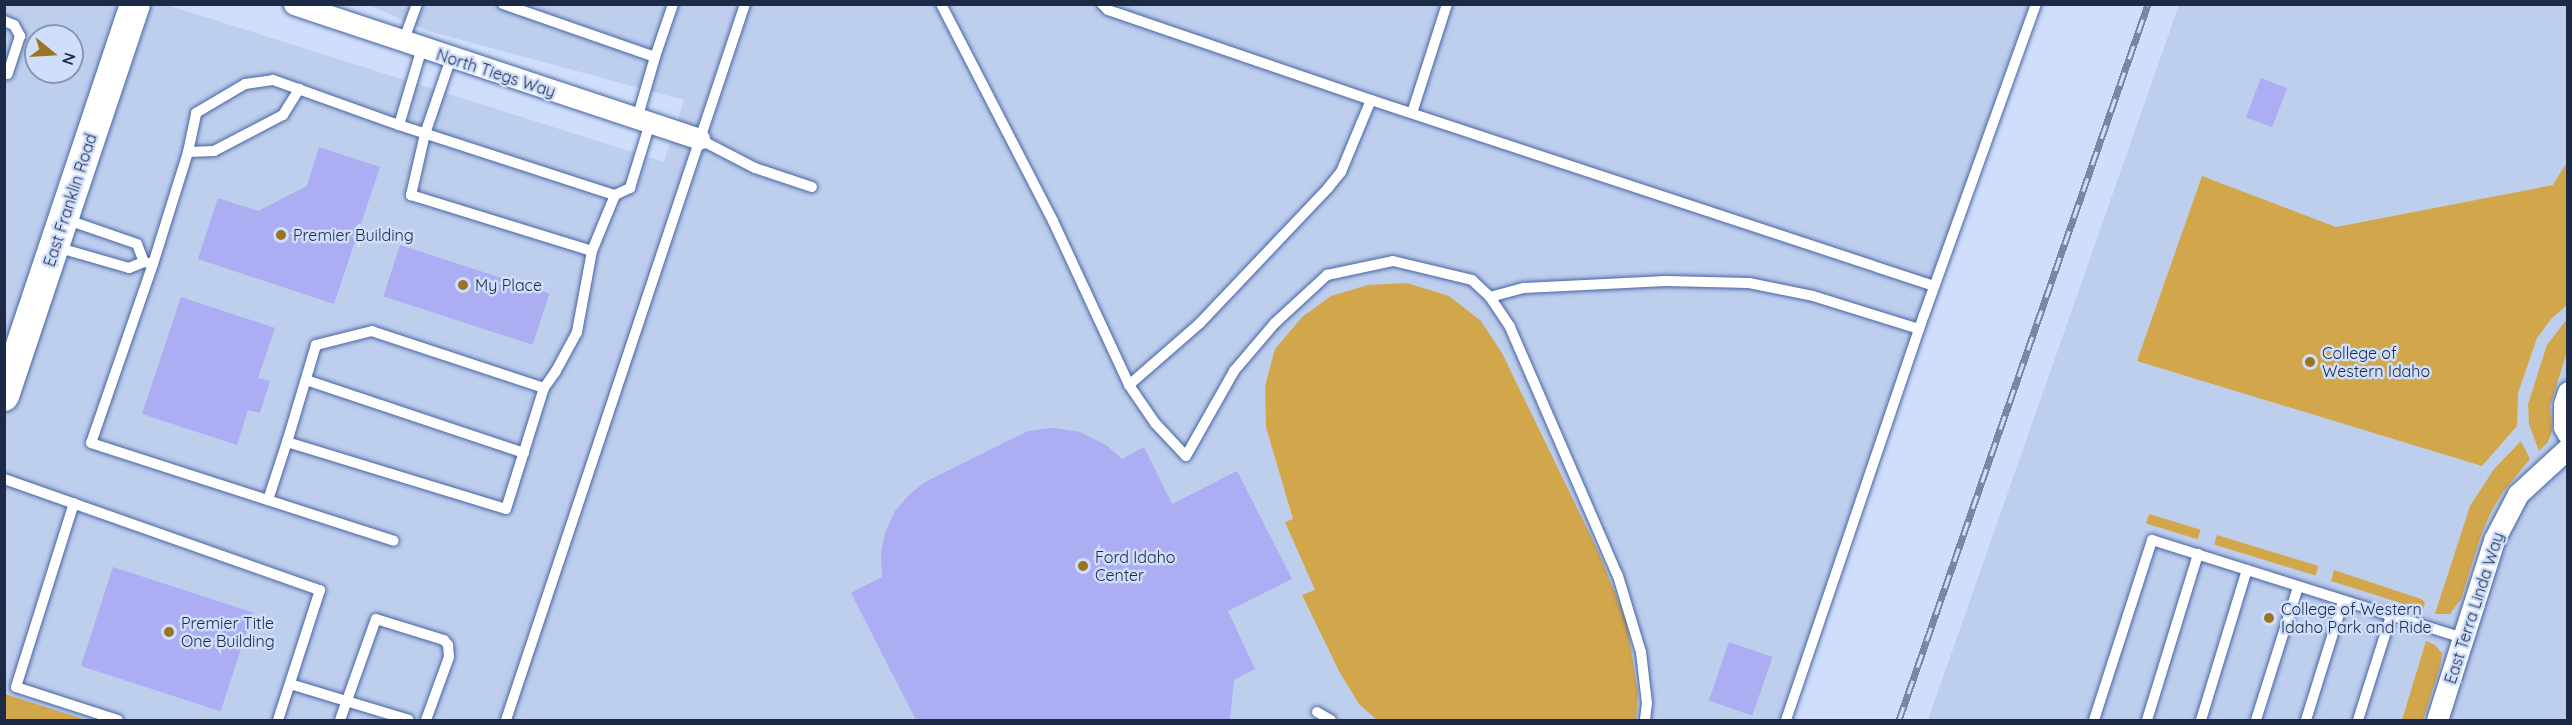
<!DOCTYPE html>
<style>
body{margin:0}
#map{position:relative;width:2572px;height:725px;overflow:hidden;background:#cfdefa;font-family:Quicksand,sans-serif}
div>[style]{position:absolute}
.built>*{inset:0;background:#beceed}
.green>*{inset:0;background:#d2a74c;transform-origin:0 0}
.building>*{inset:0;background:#acadf2;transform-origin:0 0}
.roads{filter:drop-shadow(0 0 2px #4765a4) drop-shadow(0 0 2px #4765a4)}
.lane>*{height:10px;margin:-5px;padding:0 5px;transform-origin:5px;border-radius:5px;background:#fff}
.street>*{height:21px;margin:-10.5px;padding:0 10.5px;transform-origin:10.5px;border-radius:10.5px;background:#fff}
.secondary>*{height:30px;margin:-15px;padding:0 15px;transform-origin:15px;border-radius:15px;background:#fff}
.rail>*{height:7px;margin-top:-3.5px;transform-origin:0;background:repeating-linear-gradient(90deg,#cfdefa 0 14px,#7987a3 0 28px);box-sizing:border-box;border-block:2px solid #7987a3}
.dots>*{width:16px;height:16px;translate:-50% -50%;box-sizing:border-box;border:3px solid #cfdefa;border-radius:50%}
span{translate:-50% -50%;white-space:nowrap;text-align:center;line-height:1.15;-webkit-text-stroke:5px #cfdefa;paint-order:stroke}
.street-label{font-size:16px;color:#1d2a45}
.poi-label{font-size:16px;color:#1d2a45}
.left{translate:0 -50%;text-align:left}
.frame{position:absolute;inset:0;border:6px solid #1d2a45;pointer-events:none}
.north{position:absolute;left:24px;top:24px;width:60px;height:60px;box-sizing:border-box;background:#cfdefa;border:2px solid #8896b2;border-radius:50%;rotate:108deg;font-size:16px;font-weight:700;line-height:24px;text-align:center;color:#1d2a45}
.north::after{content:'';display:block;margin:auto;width:21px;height:27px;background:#9a7520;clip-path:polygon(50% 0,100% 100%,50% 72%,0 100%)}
</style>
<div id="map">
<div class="built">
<i style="clip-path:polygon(evenodd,4px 5px,167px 5px,664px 162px,684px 100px,428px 31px,369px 5px,2039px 5px,1788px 720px,5px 720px,4px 5px,36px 36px,72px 36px,72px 72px,36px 72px,36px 36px)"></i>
<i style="clip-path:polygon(2179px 5px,2567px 5px,2567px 720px,1928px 720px)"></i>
</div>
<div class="green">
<i style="clip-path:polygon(2567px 162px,2567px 305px,2551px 319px,2537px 338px,2518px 393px,2517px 426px,2482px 466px,2137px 361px,2202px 176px,2336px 227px,2553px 185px)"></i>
<i style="clip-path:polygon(1407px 283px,1449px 296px,1481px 321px,1502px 353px,1599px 553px,1627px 623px,1638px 694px,1636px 720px,1377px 720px,1359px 704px,1340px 673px,1302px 595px,1315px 590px,1285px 522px,1293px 519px,1266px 427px,1265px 386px,1275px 349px,1302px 317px,1331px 296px,1368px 285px)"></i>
<i style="clip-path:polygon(2567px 319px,2567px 352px,2550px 406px,2552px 431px,2548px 442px,2539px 451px,2529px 424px,2528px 404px,2547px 345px)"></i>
<i style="clip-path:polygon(2521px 441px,2530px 459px,2503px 492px,2491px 512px,2481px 535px,2461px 599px,2450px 614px,2435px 614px,2470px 506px,2494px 469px)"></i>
<i style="left:2149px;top:514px;width:54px;height:10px;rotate:17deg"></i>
<i style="left:2217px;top:535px;width:106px;height:10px;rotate:17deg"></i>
<i style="clip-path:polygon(2334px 570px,2421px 599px,2425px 602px,2423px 610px,2331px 581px)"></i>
<i style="clip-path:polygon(2426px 641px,2435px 645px,2442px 653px,2440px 667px,2423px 720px,2402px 720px)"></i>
<i style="clip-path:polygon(4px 694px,5px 694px,86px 720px,5px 720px)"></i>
</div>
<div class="building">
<i style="left:2261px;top:78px;width:28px;height:42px;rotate:21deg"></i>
<i style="clip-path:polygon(319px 147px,380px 167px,334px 304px,198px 259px,218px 198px,258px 211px,307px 186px)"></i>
<i style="left:400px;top:245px;width:157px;height:54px;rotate:18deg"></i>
<i style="clip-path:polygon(181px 297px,275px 328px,258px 378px,270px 381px,260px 413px,248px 410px,237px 445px,142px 414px)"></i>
<i style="clip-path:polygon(1053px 428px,1080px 432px,1106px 445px,1122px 459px,1144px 447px,1172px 504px,1237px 471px,1292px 579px,1228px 611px,1255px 669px,1234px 680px,1230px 720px,916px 720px,851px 593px,882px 577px,881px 554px,885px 533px,895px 511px,911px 493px,925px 482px,1028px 431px)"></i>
<i style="left:113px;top:567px;width:147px;height:104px;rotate:18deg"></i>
<i style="left:1729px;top:642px;width:46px;height:62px;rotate:19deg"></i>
</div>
<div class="roads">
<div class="lane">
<i style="left:503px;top:4px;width:161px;rotate:19.2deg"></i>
<i style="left:655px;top:57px;width:56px;rotate:-71.2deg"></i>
<i style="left:941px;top:4px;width:244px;rotate:62.7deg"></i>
<i style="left:1053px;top:221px;width:181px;rotate:65.1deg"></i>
<i style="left:1129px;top:385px;width:46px;rotate:55.6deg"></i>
<i style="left:1155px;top:423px;width:45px;rotate:46.8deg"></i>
<i style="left:1186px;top:456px;width:98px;rotate:-60.5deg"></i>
<i style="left:1234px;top:371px;width:63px;rotate:-49.5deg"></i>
<i style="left:1275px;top:323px;width:71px;rotate:-42.7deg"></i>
<i style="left:1327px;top:275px;width:67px;rotate:-12deg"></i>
<i style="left:1393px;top:261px;width:81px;rotate:13.5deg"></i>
<i style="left:1472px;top:280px;width:25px;rotate:43deg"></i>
<i style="left:1490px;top:297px;width:36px;rotate:56deg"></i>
<i style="left:1510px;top:327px;width:271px;rotate:66.6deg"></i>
<i style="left:1618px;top:576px;width:79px;rotate:73.2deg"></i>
<i style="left:1641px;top:652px;width:51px;rotate:83.3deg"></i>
<i style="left:1647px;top:703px;width:17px;rotate:97deg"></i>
<i style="left:1102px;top:4px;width:8px;rotate:45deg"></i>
<i style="left:1108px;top:10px;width:278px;rotate:18.9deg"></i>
<i style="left:1371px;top:100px;width:593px;rotate:18.28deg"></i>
<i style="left:4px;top:21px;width:11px;rotate:22deg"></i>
<i style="left:14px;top:25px;width:13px;rotate:61deg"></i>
<i style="left:20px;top:36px;width:40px;rotate:108deg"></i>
<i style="left:403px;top:42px;width:40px;rotate:-69.8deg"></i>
<i style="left:451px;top:58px;width:80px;rotate:108.9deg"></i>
<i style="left:425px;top:134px;width:63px;rotate:102.9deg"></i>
<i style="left:411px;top:195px;width:189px;rotate:17.2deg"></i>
<i style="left:592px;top:251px;width:61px;rotate:-67.7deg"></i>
<i style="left:615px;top:195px;width:17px;rotate:-25deg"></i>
<i style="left:630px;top:188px;width:68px;rotate:-72.9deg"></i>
<i style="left:1412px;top:113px;width:114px;rotate:-72.2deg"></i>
<i style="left:637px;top:119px;width:65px;rotate:-73.8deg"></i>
<i style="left:399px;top:125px;width:80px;rotate:-73.4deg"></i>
<i style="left:699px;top:139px;width:63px;rotate:27.4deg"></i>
<i style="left:755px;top:168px;width:60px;rotate:18.4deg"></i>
<i style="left:188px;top:152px;width:26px;rotate:-2deg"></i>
<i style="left:214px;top:151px;width:78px;rotate:-27.6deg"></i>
<i style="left:283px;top:115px;width:31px;rotate:-58deg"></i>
<i style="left:65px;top:219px;width:76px;rotate:19.1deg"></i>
<i style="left:137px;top:244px;width:19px;rotate:69deg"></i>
<i style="left:56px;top:247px;width:76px;rotate:16deg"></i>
<i style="left:129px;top:268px;width:16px;rotate:-22deg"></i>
<i style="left:144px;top:262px;width:9px;rotate:13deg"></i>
<i style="left:153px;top:264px;width:189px;rotate:109.1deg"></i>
<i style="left:91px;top:443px;width:318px;rotate:17.9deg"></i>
<i style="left:153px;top:264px;width:117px;rotate:-72.6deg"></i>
<i style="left:188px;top:152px;width:40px;rotate:-78deg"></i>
<i style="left:196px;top:113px;width:57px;rotate:-30.6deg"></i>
<i style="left:245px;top:84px;width:28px;rotate:-8deg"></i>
<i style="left:273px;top:80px;width:134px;rotate:19.7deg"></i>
<i style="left:399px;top:125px;width:227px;rotate:18deg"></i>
<i style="left:1490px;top:297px;width:35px;rotate:-15deg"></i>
<i style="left:1524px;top:288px;width:142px;rotate:-2.8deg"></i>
<i style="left:1666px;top:281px;width:83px;rotate:1.4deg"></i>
<i style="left:1749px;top:283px;width:65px;rotate:11.5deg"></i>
<i style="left:1813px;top:296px;width:111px;rotate:17.3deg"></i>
<i style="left:306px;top:380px;width:230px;rotate:18.5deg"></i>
<i style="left:1129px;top:385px;width:94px;rotate:-41.1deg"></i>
<i style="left:1200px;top:323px;width:186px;rotate:-46.5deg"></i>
<i style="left:1328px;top:188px;width:21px;rotate:-51deg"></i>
<i style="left:1341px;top:172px;width:78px;rotate:-67.4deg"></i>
<i style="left:544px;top:388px;width:181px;rotate:-161.7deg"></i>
<i style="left:372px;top:331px;width:58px;rotate:166deg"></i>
<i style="left:316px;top:345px;width:101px;rotate:106.6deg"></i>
<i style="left:287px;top:442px;width:229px;rotate:17deg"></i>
<i style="left:506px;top:509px;width:127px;rotate:-72.6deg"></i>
<i style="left:544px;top:388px;width:21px;rotate:-55deg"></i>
<i style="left:556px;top:371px;width:44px;rotate:-61.7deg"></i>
<i style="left:577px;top:332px;width:82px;rotate:-79.5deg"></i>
<i style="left:4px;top:479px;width:335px;rotate:19.4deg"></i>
<i style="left:320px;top:590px;width:137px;rotate:107.9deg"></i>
<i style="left:268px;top:500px;width:61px;rotate:-71.9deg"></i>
<i style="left:74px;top:503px;width:193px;rotate:107.5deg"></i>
<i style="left:16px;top:687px;width:107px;rotate:17.9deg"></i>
<i style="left:290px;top:684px;width:124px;rotate:16.8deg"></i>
<i style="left:1317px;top:712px;width:16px;rotate:30deg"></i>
<i style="left:340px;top:720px;width:107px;rotate:-70.4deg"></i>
<i style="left:376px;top:619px;width:71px;rotate:17.2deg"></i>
<i style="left:444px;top:640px;width:6px;rotate:51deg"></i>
<i style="left:448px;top:645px;width:12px;rotate:85deg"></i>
<i style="left:449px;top:657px;width:67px;rotate:110.1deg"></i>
<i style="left:506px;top:720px;width:755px;rotate:-71.54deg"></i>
<i style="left:1786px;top:720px;width:428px;rotate:-71.2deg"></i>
<i style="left:1924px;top:315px;width:331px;rotate:-70.2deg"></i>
<i style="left:2094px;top:720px;width:189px;rotate:-72.1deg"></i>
<i style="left:2152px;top:540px;width:326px;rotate:17.5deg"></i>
<i style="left:2147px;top:720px;width:174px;rotate:-72.9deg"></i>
<i style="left:2201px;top:720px;width:157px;rotate:-73deg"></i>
<i style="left:2256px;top:720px;width:139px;rotate:-72.5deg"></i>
<i style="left:2306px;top:720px;width:125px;rotate:-72.7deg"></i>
<i style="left:2358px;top:720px;width:109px;rotate:-72.4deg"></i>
</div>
<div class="street">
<i style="left:294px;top:4px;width:427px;rotate:18.4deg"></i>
<i style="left:2568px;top:392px;width:13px;rotate:108deg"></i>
<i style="left:2564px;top:404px;width:23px;rotate:90deg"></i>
<i style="left:2564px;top:427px;width:8px;rotate:60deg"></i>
<i style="left:2437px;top:720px;width:189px;rotate:-72.4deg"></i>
<i style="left:2494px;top:540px;width:52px;rotate:-62.4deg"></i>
<i style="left:2518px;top:494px;width:68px;rotate:-42.6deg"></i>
</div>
<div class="secondary">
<i style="left:4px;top:396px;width:413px;rotate:-71.5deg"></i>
</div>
</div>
<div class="rail">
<i style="left:1899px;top:720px;width:758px;rotate:-70.82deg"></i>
</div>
<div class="dots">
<i style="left:281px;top:235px;background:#9a7520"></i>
<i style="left:463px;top:285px;background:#9a7520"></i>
<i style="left:2310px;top:362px;background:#9a7520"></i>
<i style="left:1083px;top:566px;background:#9a7520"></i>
<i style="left:2269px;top:618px;background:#9a7520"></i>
<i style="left:169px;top:632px;background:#9a7520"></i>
</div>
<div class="street-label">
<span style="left:496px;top:73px;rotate:18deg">North Tiegs Way</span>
<span style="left:70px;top:200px;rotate:-72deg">East Franklin Road</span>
<span style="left:2474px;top:608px;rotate:-72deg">East Terra Linda Way</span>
</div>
<div class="poi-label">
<span class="left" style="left:293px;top:235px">Premier Building</span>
<span class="left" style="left:475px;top:285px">My Place</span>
<span class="left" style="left:2322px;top:362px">College of<br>Western Idaho</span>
<span class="left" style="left:1095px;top:566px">Ford Idaho<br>Center</span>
<span class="left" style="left:2281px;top:618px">College of Western<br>Idaho Park and Ride</span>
<span class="left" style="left:181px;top:632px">Premier Title<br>One Building</span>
</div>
<div class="frame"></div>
<div class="north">N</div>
</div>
